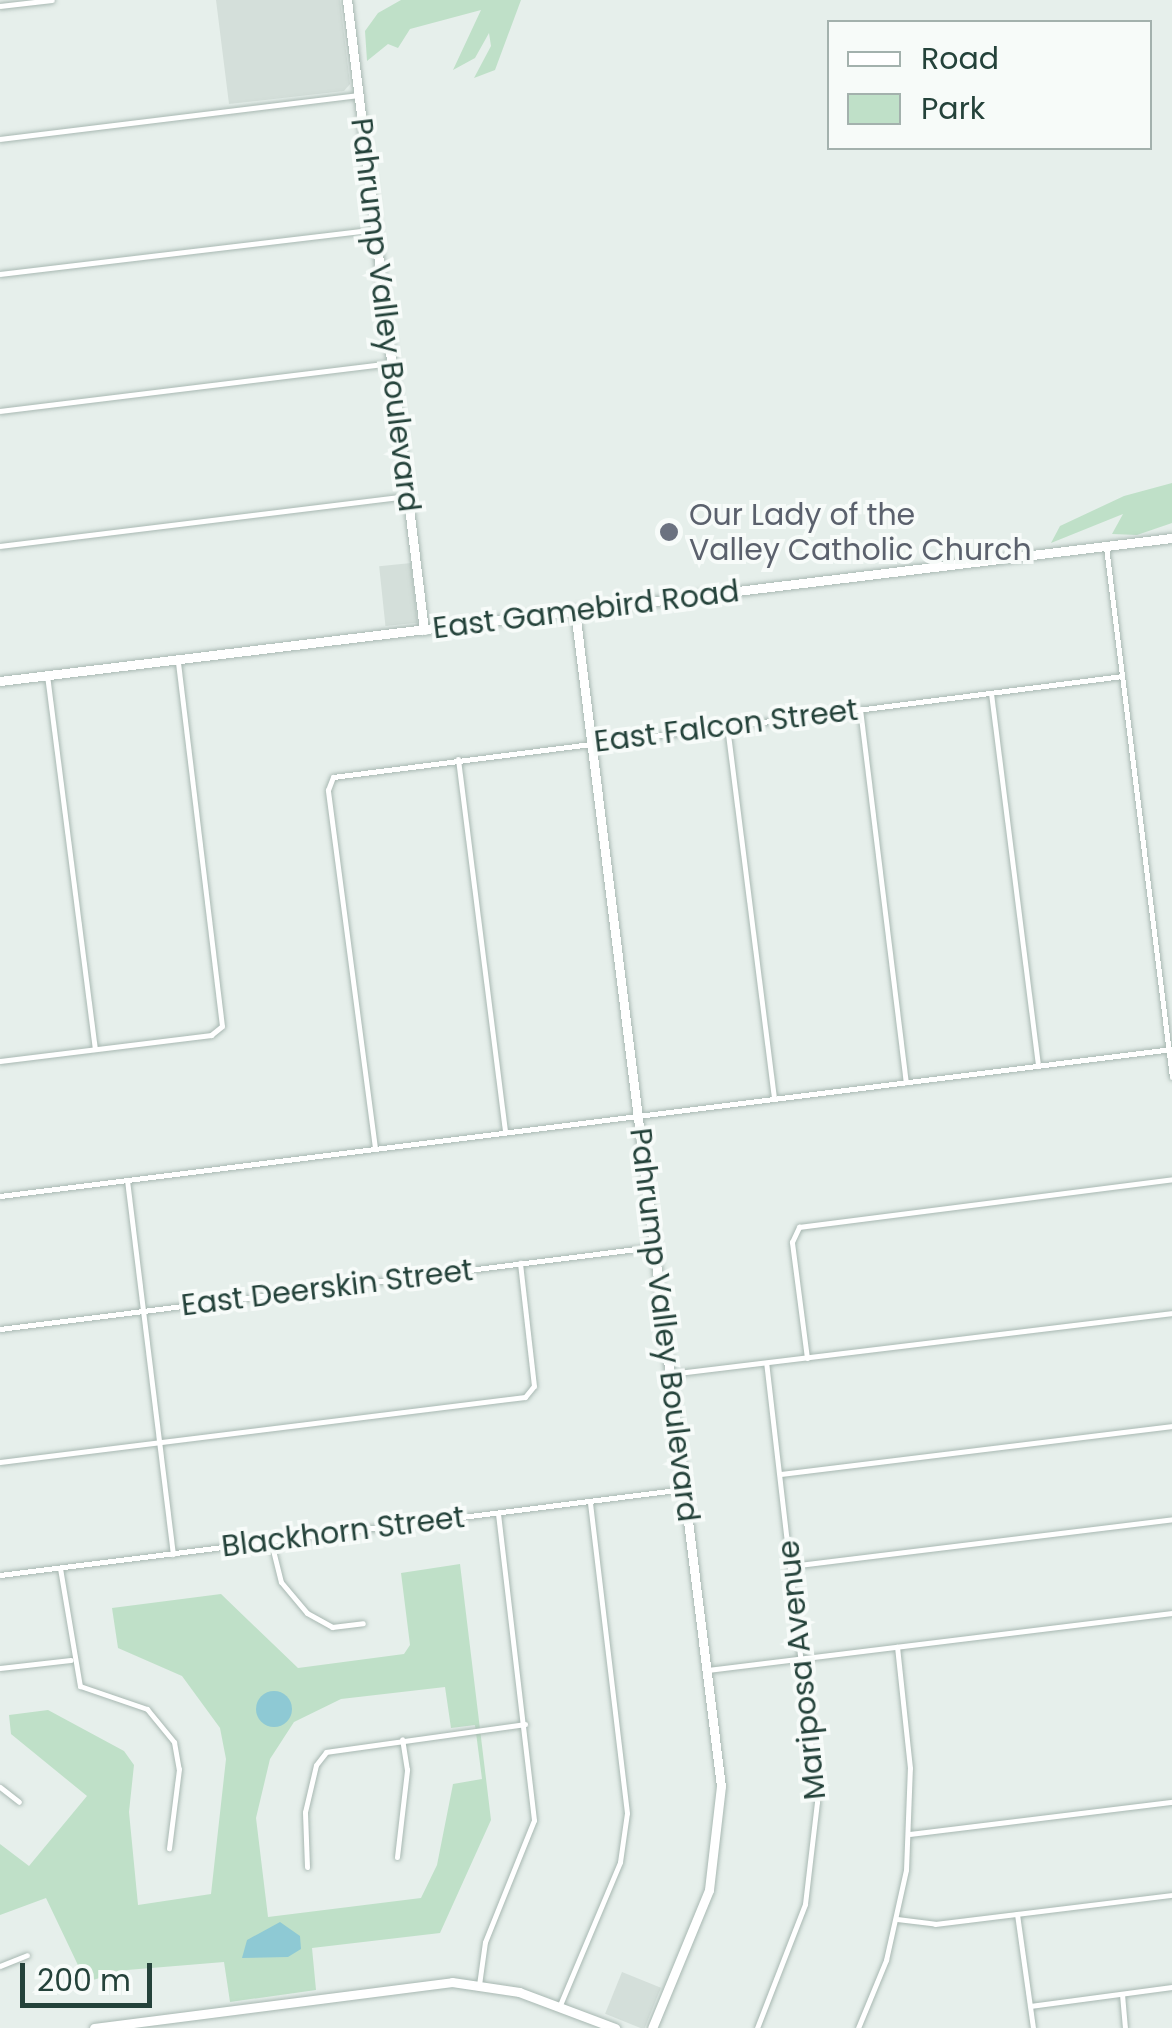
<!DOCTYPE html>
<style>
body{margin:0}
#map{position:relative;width:1172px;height:2028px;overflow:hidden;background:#e6efeb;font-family:Poppins,sans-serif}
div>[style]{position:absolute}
.built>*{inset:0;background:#d4dfda;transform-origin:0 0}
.green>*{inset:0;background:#bfe0c8}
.water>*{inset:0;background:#8ec9d4}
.round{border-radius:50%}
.roads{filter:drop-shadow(0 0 2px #a8b8b2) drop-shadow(0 0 2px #a8b8b2)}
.street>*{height:5px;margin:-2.5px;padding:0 2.5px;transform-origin:2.5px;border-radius:2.5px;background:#fff}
.secondary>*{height:9px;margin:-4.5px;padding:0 4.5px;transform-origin:4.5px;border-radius:4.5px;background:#fff}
.dots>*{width:28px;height:28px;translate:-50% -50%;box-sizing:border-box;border:5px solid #f7fbf9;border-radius:50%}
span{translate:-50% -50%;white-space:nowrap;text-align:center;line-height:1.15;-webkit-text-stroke:8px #f7fbf9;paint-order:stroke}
.street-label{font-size:30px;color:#24423a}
.worship-label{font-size:30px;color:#5b616d}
.left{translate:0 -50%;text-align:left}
.legend{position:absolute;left:827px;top:20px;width:325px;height:130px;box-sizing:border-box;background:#f7fbf9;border:2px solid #a3b1ad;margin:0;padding:12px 18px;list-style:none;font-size:30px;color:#24423a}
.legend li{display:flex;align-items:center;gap:20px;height:50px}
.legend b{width:50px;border:2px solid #a3b1ad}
.scale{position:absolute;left:20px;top:1963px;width:132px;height:45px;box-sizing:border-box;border:5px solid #24423a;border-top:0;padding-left:12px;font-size:30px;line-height:35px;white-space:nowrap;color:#24423a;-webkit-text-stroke:8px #f7fbf9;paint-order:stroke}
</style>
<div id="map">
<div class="built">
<i style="clip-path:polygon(216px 0,340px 0,350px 84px,344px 91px,229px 104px)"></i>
<i style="left:411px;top:563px;width:60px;height:32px;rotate:84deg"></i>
<i style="left:622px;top:1972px;width:42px;height:45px;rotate:22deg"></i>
</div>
<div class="green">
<i style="clip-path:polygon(401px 0,521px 0,495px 70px,474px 78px,491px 46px,489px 33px,475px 58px,453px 70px,481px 10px,410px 29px,398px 48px,388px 44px,367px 61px,365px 31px,378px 13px)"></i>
<i style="clip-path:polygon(1172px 483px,1172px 523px,1137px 535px,1112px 534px,1123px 514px,1051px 543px,1060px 526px,1124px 496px)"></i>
<i style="clip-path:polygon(evenodd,460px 1564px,491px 1820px,440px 1933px,312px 1948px,316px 1990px,230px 2002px,224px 1962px,127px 1970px,86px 1982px,46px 1898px,0 1915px,0 1844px,29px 1866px,87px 1796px,11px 1734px,9px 1715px,48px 1710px,124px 1751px,134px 1765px,129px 1812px,138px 1905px,211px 1894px,226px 1759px,220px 1728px,182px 1676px,118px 1648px,112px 1608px,221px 1594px,298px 1668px,404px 1654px,410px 1645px,401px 1573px,460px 1564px,445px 1687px,451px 1728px,475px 1725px,482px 1779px,453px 1784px,437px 1865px,421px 1898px,268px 1917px,256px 1818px,270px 1759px,294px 1722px,341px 1699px,445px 1687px)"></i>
</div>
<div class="water">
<i class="round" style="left:256px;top:1691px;width:36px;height:36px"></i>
<i style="clip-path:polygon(280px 1922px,300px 1936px,301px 1949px,288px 1957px,242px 1958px,247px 1940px)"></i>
</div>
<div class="roads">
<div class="street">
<i style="left:0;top:6px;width:52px;rotate:-6.6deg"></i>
<i style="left:0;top:139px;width:361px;rotate:-7deg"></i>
<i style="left:0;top:274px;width:378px;rotate:-6.8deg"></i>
<i style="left:0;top:411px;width:394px;rotate:-7deg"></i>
<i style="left:0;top:546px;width:410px;rotate:-7deg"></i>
<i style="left:1106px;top:547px;width:534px;rotate:82.9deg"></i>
<i style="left:47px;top:675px;width:377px;rotate:82.7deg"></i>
<i style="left:991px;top:693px;width:376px;rotate:82.8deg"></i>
<i style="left:860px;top:709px;width:376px;rotate:83deg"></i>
<i style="left:727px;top:726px;width:376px;rotate:82.8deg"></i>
<i style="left:458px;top:759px;width:376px;rotate:82.8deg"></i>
<i style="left:0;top:1061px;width:213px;rotate:-7deg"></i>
<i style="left:211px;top:1035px;width:14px;rotate:-39deg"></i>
<i style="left:222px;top:1026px;width:369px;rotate:-96.9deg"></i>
<i style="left:375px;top:1148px;width:361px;rotate:-97.5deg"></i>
<i style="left:328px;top:790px;width:14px;rotate:-69deg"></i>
<i style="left:333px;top:777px;width:795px;rotate:-7.29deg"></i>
<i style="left:127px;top:1180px;width:377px;rotate:83deg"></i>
<i style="left:0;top:1196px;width:1181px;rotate:-7.15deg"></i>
<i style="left:0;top:1329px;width:657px;rotate:-7.17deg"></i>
<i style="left:807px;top:1358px;width:117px;rotate:-97.4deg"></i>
<i style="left:792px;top:1242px;width:17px;rotate:-65deg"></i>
<i style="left:799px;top:1227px;width:376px;rotate:-7.3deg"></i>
<i style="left:670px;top:1374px;width:506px;rotate:-6.93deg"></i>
<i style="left:0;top:1462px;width:529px;rotate:-7.06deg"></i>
<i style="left:525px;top:1397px;width:14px;rotate:-51deg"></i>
<i style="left:534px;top:1386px;width:124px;rotate:-96.5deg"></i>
<i style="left:781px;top:1474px;width:394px;rotate:-7deg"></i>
<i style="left:271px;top:1542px;width:41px;rotate:76deg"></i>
<i style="left:281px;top:1582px;width:40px;rotate:50deg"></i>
<i style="left:307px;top:1613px;width:29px;rotate:29deg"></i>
<i style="left:332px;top:1627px;width:31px;rotate:-7deg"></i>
<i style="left:791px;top:1566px;width:384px;rotate:-7deg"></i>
<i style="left:60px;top:1568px;width:120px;rotate:80.4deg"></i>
<i style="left:80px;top:1686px;width:71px;rotate:18.9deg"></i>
<i style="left:147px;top:1709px;width:43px;rotate:50.7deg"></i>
<i style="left:174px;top:1742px;width:27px;rotate:80deg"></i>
<i style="left:179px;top:1769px;width:80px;rotate:97.2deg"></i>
<i style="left:0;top:1575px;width:690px;rotate:-7.16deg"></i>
<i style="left:0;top:1668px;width:71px;rotate:-6.4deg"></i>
<i style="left:708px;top:1670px;width:467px;rotate:-7deg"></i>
<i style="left:0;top:1787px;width:24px;rotate:38deg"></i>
<i style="left:910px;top:1834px;width:264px;rotate:-7deg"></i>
<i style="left:397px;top:1857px;width:88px;rotate:-83.4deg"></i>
<i style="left:407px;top:1770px;width:31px;rotate:-99deg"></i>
<i style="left:307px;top:1867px;width:55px;rotate:-92.1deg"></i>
<i style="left:305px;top:1812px;width:48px;rotate:-76.8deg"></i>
<i style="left:316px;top:1765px;width:16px;rotate:-52deg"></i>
<i style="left:326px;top:1752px;width:201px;rotate:-8deg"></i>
<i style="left:1017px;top:1914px;width:115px;rotate:82deg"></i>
<i style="left:897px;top:1919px;width:38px;rotate:7deg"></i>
<i style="left:935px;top:1924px;width:239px;rotate:-7deg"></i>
<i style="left:0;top:1966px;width:29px;rotate:-22deg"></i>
<i style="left:479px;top:1985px;width:43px;rotate:-82.1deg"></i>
<i style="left:485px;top:1942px;width:131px;rotate:-68.1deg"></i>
<i style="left:534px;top:1820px;width:309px;rotate:-96.7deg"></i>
<i style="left:1122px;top:1994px;width:34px;rotate:85deg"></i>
<i style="left:560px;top:2005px;width:155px;rotate:-67.2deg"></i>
<i style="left:620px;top:1862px;width:49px;rotate:-81.9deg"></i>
<i style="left:627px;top:1813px;width:314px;rotate:-96.8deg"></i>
<i style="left:1030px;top:2006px;width:143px;rotate:-7.6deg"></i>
<i style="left:757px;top:2028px;width:133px;rotate:-68.8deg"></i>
<i style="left:805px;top:1904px;width:103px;rotate:-83.3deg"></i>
<i style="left:817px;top:1802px;width:442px;rotate:-96.6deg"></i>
<i style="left:858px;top:2028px;width:74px;rotate:-67.6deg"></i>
<i style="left:886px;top:1960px;width:92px;rotate:-77.5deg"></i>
<i style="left:906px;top:1870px;width:102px;rotate:-87.8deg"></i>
<i style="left:910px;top:1768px;width:122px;rotate:-96.1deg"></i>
</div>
<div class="secondary">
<i style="left:347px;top:0;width:635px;rotate:83.03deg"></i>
<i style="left:575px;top:611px;width:1184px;rotate:82.92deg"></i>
<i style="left:721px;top:1786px;width:105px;rotate:96.6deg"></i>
<i style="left:709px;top:1890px;width:149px;rotate:112.4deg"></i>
<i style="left:0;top:681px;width:1181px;rotate:-6.96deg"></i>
<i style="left:94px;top:2028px;width:361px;rotate:-7.3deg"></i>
<i style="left:452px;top:1982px;width:68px;rotate:8.5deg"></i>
<i style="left:519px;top:1992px;width:103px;rotate:20.6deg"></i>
</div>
</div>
<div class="dots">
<i style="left:669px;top:532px;background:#6b7280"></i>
</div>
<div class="street-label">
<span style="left:385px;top:315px;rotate:83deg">Pahrump Valley Boulevard</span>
<span style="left:586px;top:610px;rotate:-7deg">East Gamebird Road</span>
<span style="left:726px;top:726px;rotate:-7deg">East Falcon Street</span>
<span style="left:327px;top:1288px;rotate:-7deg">East Deerskin Street</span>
<span style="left:664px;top:1325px;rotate:83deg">Pahrump Valley Boulevard</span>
<span style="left:343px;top:1532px;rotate:-7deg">Blackhorn Street</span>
<span style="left:802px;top:1670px;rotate:-96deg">Mariposa Avenue</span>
</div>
<div class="worship-label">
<span class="left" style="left:689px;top:532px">Our Lady of the<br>Valley Catholic Church</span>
</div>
<ul class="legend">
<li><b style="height:12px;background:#fff"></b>Road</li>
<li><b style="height:28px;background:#bfe0c8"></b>Park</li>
</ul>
<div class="scale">200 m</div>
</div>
